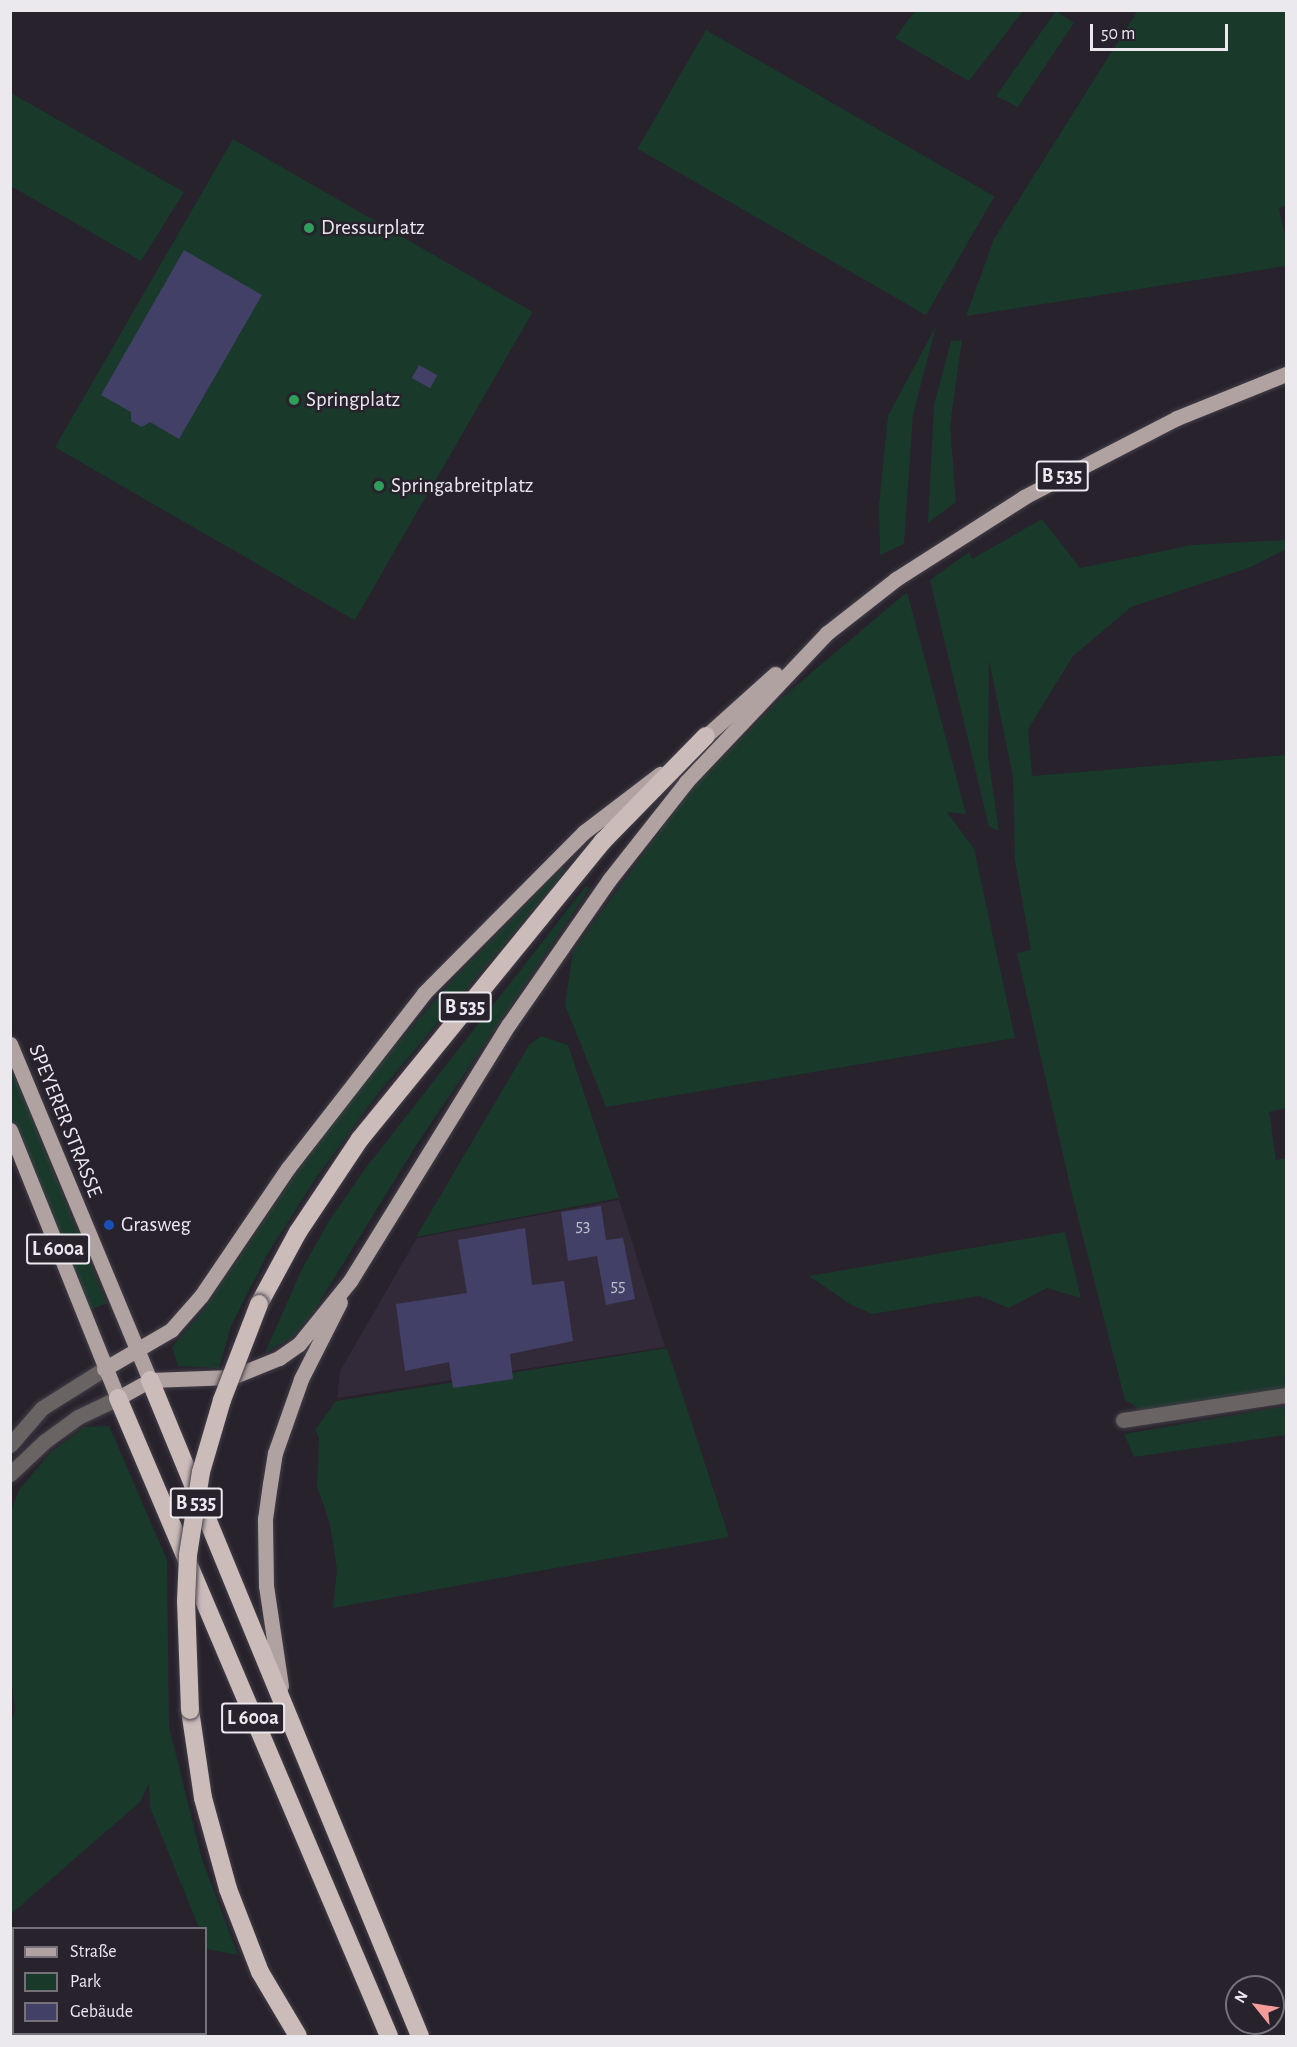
<!DOCTYPE html>
<meta charset="utf-8">
<style>
body{margin:0}
#map{position:relative;width:1297px;height:2047px;overflow:hidden;background:#27222c;font-family:"Alegreya Sans",sans-serif}
div>[style]{position:absolute}
.built>*{inset:0;background:#332a39}
.green>*{inset:0;background:#19392b;transform-origin:0 0}
.building>*{inset:0;background:#424066;transform-origin:0 0}
.roads{filter:drop-shadow(0 0 2px #423e47) drop-shadow(0 0 2px #423e47)}
.minor>*{height:15px;margin:-7.5px;padding:0 7.5px;transform-origin:7.5px;border-radius:7.5px;background:#6a6363}
.major>*{height:15px;margin:-7.5px;padding:0 7.5px;transform-origin:7.5px;border-radius:7.5px;background:#b0a2a1}
.highway>*{height:18px;margin:-9px;padding:0 9px;transform-origin:9px;border-radius:9px;background:#cbbbb9}
.bridges{filter:drop-shadow(0 0 2px #423e47) drop-shadow(0 0 2px #423e47)}
.highway-bridge>*{height:18px;margin:-9px;padding:0 9px;transform-origin:9px;border-radius:9px;background:#cbbbb9}
.dots>*{width:16px;height:16px;translate:-50% -50%;box-sizing:border-box;border:3px solid #27222c;border-radius:50%}
span{translate:-50% -50%;white-space:nowrap;text-align:center;line-height:1.15;-webkit-text-stroke:5px #27222c;paint-order:stroke}
.number-label{font-size:18px;color:#c1becc}
.number-label span{-webkit-text-stroke-width:0}
.shield-label span{padding:2px 4px;background:#27222c;border:2px solid;border-radius:4px;-webkit-text-stroke-width:0}
.shield-label{font-size:20px;color:#ebe8ee;font-weight:700}
.poi-label{font-size:21px;color:#ebe8ee}
.left{translate:0 -50%;text-align:left}
.street-label{font-size:21px;color:#ebe8ee}
.frame{position:absolute;inset:0;border:12px solid #ebe8ee;pointer-events:none}
.legend{position:absolute;left:12px;top:1927px;width:195px;height:108px;box-sizing:border-box;background:#27222c;border:2px solid #75717a;margin:0;padding:8px 10px;list-style:none;font-size:18px;color:#ebe8ee}
.legend li{display:flex;align-items:center;gap:12px;height:30px}
.legend b{width:30px;border:2px solid #75717a}
.north{position:absolute;left:1225px;top:1975px;width:60px;height:60px;box-sizing:border-box;background:#27222c;border:2px solid #75717a;border-radius:50%;rotate:300deg;font-size:16px;font-weight:700;line-height:24px;text-align:center;color:#ebe8ee}
.north::after{content:'';display:block;margin:auto;width:21px;height:27px;background:#f59b99;clip-path:polygon(50% 0,100% 100%,50% 72%,0 100%)}
.scale{position:absolute;left:1090px;top:24px;width:138px;height:27px;box-sizing:border-box;border:3px solid #ebe8ee;border-top:0;padding-left:8px;font-size:18px;line-height:21px;white-space:nowrap;color:#ebe8ee;-webkit-text-stroke:4px #27222c;paint-order:stroke}
</style>
<div id="map">
<div class="built">
<i style="clip-path:polygon(619px 1200px,665px 1347px,337px 1398px,340px 1371px,417px 1238px)"></i>
</div>
<div class="green">
<i style="clip-path:polygon(1138px 10px,1286px 11px,1286px 206px,1279px 208px,1286px 240px,1286px 266px,966px 316px,994px 239px)"></i>
<i style="clip-path:polygon(915px 11px,915px 10px,1023px 11px,969px 81px,895px 38px)"></i>
<i style="clip-path:polygon(1056px 11px,1074px 23px,1018px 107px,996px 96px)"></i>
<i style="left:706px;top:30px;width:333px;height:137px;rotate:30deg"></i>
<i style="clip-path:polygon(11px 93px,184px 192px,141px 261px,11px 186px)"></i>
<i style="left:233px;top:139px;width:346px;height:356px;rotate:30deg"></i>
<i style="clip-path:polygon(936px 326px,913px 415px,904px 544px,880px 555px,879px 505px,888px 416px)"></i>
<i style="clip-path:polygon(962px 340px,950px 425px,956px 502px,928px 523px,934px 405px,951px 341px)"></i>
<i style="clip-path:polygon(1042px 519px,1080px 568px,1192px 545px,1286px 540px,1286px 549px,1251px 567px,1131px 607px,1073px 656px,1028px 729px,1032px 776px,1286px 755px,1286px 1108px,1269px 1112px,1276px 1160px,1286px 1158px,1286px 1388px,1141px 1410px,1125px 1400px,1072px 1194px,1017px 953px,1031px 950px,1015px 860px,1013px 777px,989px 660px,988px 756px,999px 831px,989px 827px,930px 580px,969px 552px,972px 559px)"></i>
<i style="clip-path:polygon(907px 592px,966px 814px,947px 812px,974px 849px,1015px 1038px,606px 1107px,565px 1005px,573px 951px,687px 794px,778px 701px)"></i>
<i style="clip-path:polygon(561px 868px,566px 871px,380px 1091px,316px 1178px,267px 1255px,231px 1326px,219px 1368px,178px 1366px,172px 1347px,203px 1311px,300px 1167px,369px 1077px,449px 984px)"></i>
<i style="clip-path:polygon(586px 886px,590px 888px,417px 1144px,314px 1311px,291px 1338px,265px 1353px,301px 1271px,329px 1221px,365px 1169px)"></i>
<i style="clip-path:polygon(541px 1036px,568px 1045px,619px 1198px,416px 1237px,529px 1045px)"></i>
<i style="left:11px;top:1067px;width:255px;height:22px;rotate:68deg"></i>
<i style="clip-path:polygon(1065px 1232px,1081px 1298px,1047px 1288px,1009px 1308px,979px 1296px,872px 1314px,850px 1304px,809px 1276px)"></i>
<i style="clip-path:polygon(667px 1348px,729px 1537px,333px 1608px,337px 1570px,330px 1524px,317px 1486px,319px 1437px,315px 1430px,336px 1401px)"></i>
<i style="clip-path:polygon(1286px 1406px,1286px 1435px,1134px 1457px,1124px 1434px)"></i>
<i style="clip-path:polygon(109px 1426px,167px 1560px,169px 1727px,202px 1859px,238px 1955px,207px 1949px,206px 1928px,199px 1928px,150px 1807px,149px 1783px,140px 1802px,11px 1914px,10px 1726px,15px 1710px,10px 1671px,11px 1511px,19px 1490px,50px 1453px,84px 1427px)"></i>
</div>
<div class="building">
<i style="clip-path:polygon(184px 250px,262px 295px,179px 439px,150px 422px,142px 427px,131px 421px,131px 412px,101px 395px)"></i>
<i style="left:419px;top:365px;width:21px;height:15px;rotate:29deg"></i>
<i style="clip-path:polygon(601px 1206px,606px 1240px,623px 1238px,635px 1299px,606px 1305px,597px 1256px,568px 1261px,561px 1212px)"></i>
<i style="clip-path:polygon(525px 1228px,532px 1285px,564px 1281px,573px 1341px,510px 1354px,513px 1379px,453px 1388px,449px 1362px,405px 1371px,396px 1304px,467px 1293px,458px 1240px)"></i>
</div>
<div class="roads">
<div class="minor">
<i style="left:1123px;top:1420px;width:165px;rotate:-8.7deg"></i>
<i style="left:10px;top:1445px;width:49px;rotate:-49.1deg"></i>
<i style="left:42px;top:1408px;width:73px;rotate:-32.2deg"></i>
<i style="left:10px;top:1474px;width:48px;rotate:-43.3deg"></i>
<i style="left:45px;top:1441px;width:41px;rotate:-36deg"></i>
<i style="left:78px;top:1417px;width:44px;rotate:-25.4deg"></i>
</div>
<div class="major">
<i style="left:697px;top:744px;width:105px;rotate:-41.9deg"></i>
<i style="left:10px;top:1044px;width:364px;rotate:67.4deg"></i>
<i style="left:10px;top:1130px;width:289px;rotate:68.1deg"></i>
<i style="left:118px;top:1398px;width:37px;rotate:-29deg"></i>
<i style="left:150px;top:1380px;width:82px;rotate:-2.1deg"></i>
<i style="left:232px;top:1377px;width:51px;rotate:-22deg"></i>
<i style="left:279px;top:1358px;width:24px;rotate:-35deg"></i>
<i style="left:299px;top:1344px;width:81px;rotate:-51deg"></i>
<i style="left:350px;top:1281px;width:302px;rotate:-58.3deg"></i>
<i style="left:509px;top:1024px;width:175px;rotate:-55.2deg"></i>
<i style="left:609px;top:880px;width:125px;rotate:-51.8deg"></i>
<i style="left:686px;top:782px;width:205px;rotate:-46.6deg"></i>
<i style="left:827px;top:633px;width:88px;rotate:-38deg"></i>
<i style="left:896px;top:579px;width:152px;rotate:-32.6deg"></i>
<i style="left:1024px;top:497px;width:172px;rotate:-27.3deg"></i>
<i style="left:1177px;top:418px;width:118px;rotate:-22deg"></i>
<i style="left:104px;top:1369px;width:78px;rotate:-30.2deg"></i>
<i style="left:171px;top:1330px;width:45px;rotate:-48.6deg"></i>
<i style="left:201px;top:1296px;width:155px;rotate:-55.8deg"></i>
<i style="left:288px;top:1168px;width:222px;rotate:-52.1deg"></i>
<i style="left:424px;top:993px;width:227px;rotate:-45.2deg"></i>
<i style="left:584px;top:832px;width:96px;rotate:-37.3deg"></i>
<i style="left:281px;top:1686px;width:101px;rotate:-98.5deg"></i>
<i style="left:266px;top:1586px;width:67px;rotate:-90.9deg"></i>
<i style="left:265px;top:1519px;width:35px;rotate:-82deg"></i>
<i style="left:270px;top:1484px;width:31px;rotate:-81deg"></i>
<i style="left:275px;top:1453px;width:78px;rotate:-70.6deg"></i>
<i style="left:301px;top:1379px;width:86px;rotate:-63.1deg"></i>
</div>
<div class="highway">
<i style="left:259px;top:1304px;width:82px;rotate:-61.6deg"></i>
<i style="left:298px;top:1232px;width:112px;rotate:-56.3deg"></i>
<i style="left:360px;top:1139px;width:385px;rotate:-50.8deg"></i>
<i style="left:603px;top:841px;width:147px;rotate:-45.6deg"></i>
<i style="left:150px;top:1380px;width:709px;rotate:67.63deg"></i>
<i style="left:118px;top:1398px;width:693px;rotate:66.99deg"></i>
<i style="left:190px;top:1710px;width:89px;rotate:81.6deg"></i>
<i style="left:203px;top:1798px;width:94px;rotate:74.6deg"></i>
<i style="left:228px;top:1889px;width:89px;rotate:68.9deg"></i>
<i style="left:260px;top:1972px;width:74px;rotate:59.3deg"></i>
</div>
</div>
<div class="bridges">
<div class="highway-bridge">
<i style="left:190px;top:1710px;width:109px;rotate:-92.1deg"></i>
<i style="left:186px;top:1601px;width:46px;rotate:-87.5deg"></i>
<i style="left:188px;top:1555px;width:84px;rotate:-81.1deg"></i>
<i style="left:201px;top:1472px;width:75px;rotate:-73.7deg"></i>
<i style="left:222px;top:1400px;width:103px;rotate:-68.9deg"></i>
</div>
</div>
<div class="dots">
<i style="left:309px;top:228px;background:#2e9e5b"></i>
<i style="left:294px;top:400px;background:#2e9e5b"></i>
<i style="left:379px;top:486px;background:#2e9e5b"></i>
<i style="left:109px;top:1225px;background:#1a4fb4"></i>
</div>
<div class="number-label">
<span style="left:583px;top:1226px">53</span>
<span style="left:618px;top:1286px">55</span>
</div>
<div class="shield-label">
<span style="left:1062px;top:476px">B 535</span>
<span style="left:465px;top:1007px">B 535</span>
<span style="left:58px;top:1249px">L 600a</span>
<span style="left:196px;top:1503px">B 535</span>
<span style="left:253px;top:1718px">L 600a</span>
</div>
<div class="poi-label">
<span class="left" style="left:321px;top:228px">Dressurplatz</span>
<span class="left" style="left:306px;top:400px">Springplatz</span>
<span class="left" style="left:391px;top:486px">Springabreitplatz</span>
<span class="left" style="left:121px;top:1225px">Grasweg</span>
</div>
<div class="street-label">
<span style="left:65px;top:1121px;rotate:68deg">SPEYERER STRASSE</span>
</div>
<div class="frame"></div>
<ul class="legend">
<li><b style="height:8px;background:#b0a2a1"></b>Straße</li>
<li><b style="height:16px;background:#19392b"></b>Park</li>
<li><b style="height:16px;background:#424066"></b>Gebäude</li>
</ul>
<div class="north">N</div>
<div class="scale">50 m</div>
</div>
